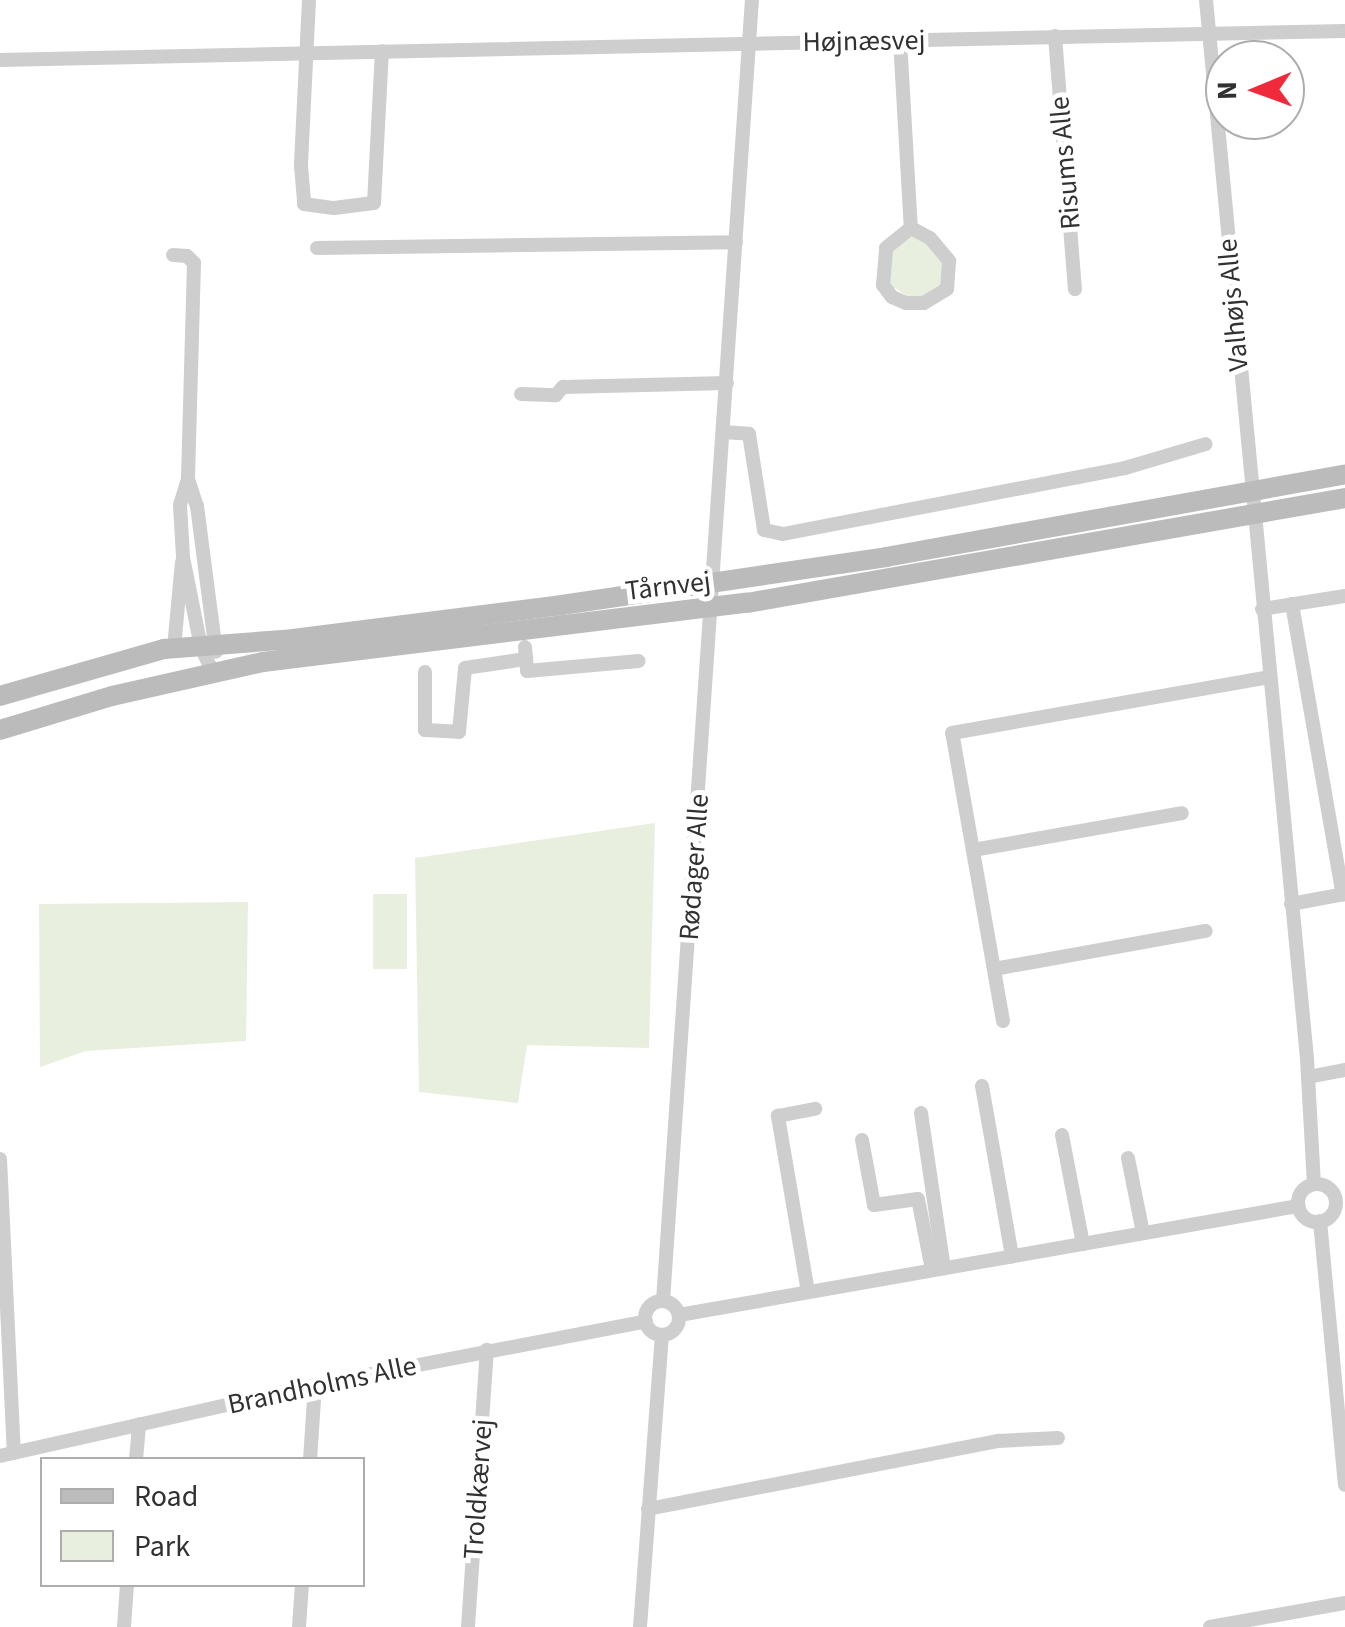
<!DOCTYPE html>
<meta charset="utf-8">
<style>
body{margin:0}
#map{position:relative;width:1345px;height:1627px;overflow:hidden;background:#fff;font-family:"Source Sans 3",sans-serif}
div>[style]{position:absolute}
.green>*{inset:0;background:#e8efdf;transform-origin:0 0}
.street>*{height:14px;margin:-7px;padding:0 7px;transform-origin:7px;border-radius:7px;background:#cecece}
.street>.ring{margin:-7px;padding:0;box-sizing:content-box;background:none;border:14px solid #cecece;border-radius:50%}
.secondary>*{height:20px;margin:-10px;padding:0 10px;transform-origin:10px;border-radius:10px;background:#bbb}
span{translate:-50% -50%;white-space:nowrap;text-align:center;line-height:1.15;-webkit-text-stroke:10px #fff;paint-order:stroke}
.street-label{font-size:28px;color:#313131}
.legend{position:absolute;left:40px;top:1457px;width:325px;height:130px;box-sizing:border-box;background:#fff;border:2px solid #adadad;margin:0;padding:12px 18px;list-style:none;font-size:30px;color:#313131}
.legend li{display:flex;align-items:center;gap:20px;height:50px}
.legend b{width:50px;border:2px solid #adadad}
.north{position:absolute;left:1205px;top:40px;width:100px;height:100px;box-sizing:border-box;background:#fff;border:2px solid #adadad;border-radius:50%;rotate:269deg;font-size:28px;font-weight:700;line-height:40px;text-align:center;color:#313131}
.north::after{content:'';display:block;margin:auto;width:35px;height:45px;background:#f12a3b;clip-path:polygon(50% 0,100% 100%,50% 72%,0 100%)}
</style>
<div id="map">
<div class="green">
<i style="clip-path:polygon(909px 234px,928px 242px,946px 263px,942px 288px,925px 297px,909px 297px,888px 284px,892px 249px)"></i>
<i style="clip-path:polygon(655px 823px,649px 1048px,527px 1045px,518px 1103px,419px 1092px,415px 858px)"></i>
<i style="left:373px;top:894px;width:34px;height:75px"></i>
<i style="clip-path:polygon(248px 902px,246px 1041px,86px 1051px,40px 1067px,39px 904px)"></i>
</div>
<div class="street">
<i style="left:309px;top:0;width:166px;rotate:92.8deg"></i>
<i style="left:301px;top:166px;width:38px;rotate:85deg"></i>
<i style="left:304px;top:204px;width:30px;rotate:8deg"></i>
<i style="left:334px;top:208px;width:40px;rotate:-7.1deg"></i>
<i style="left:374px;top:203px;width:152px;rotate:-87deg"></i>
<i style="left:1206px;top:0;width:1064px;rotate:84.55deg"></i>
<i style="left:1307px;top:1059px;width:125px;rotate:86.8deg"></i>
<i style="left:1055px;top:36px;width:254px;rotate:85.5deg"></i>
<i style="left:900px;top:40px;width:188px;rotate:86.7deg"></i>
<i style="left:0;top:60px;width:1345px;rotate:-1.24deg"></i>
<i style="left:911px;top:228px;width:21px;rotate:28deg"></i>
<i style="left:930px;top:238px;width:30px;rotate:50deg"></i>
<i style="left:949px;top:261px;width:28px;rotate:94deg"></i>
<i style="left:947px;top:289px;width:27px;rotate:149deg"></i>
<i style="left:924px;top:303px;width:18px;rotate:180deg"></i>
<i style="left:906px;top:303px;width:15px;rotate:-157deg"></i>
<i style="left:892px;top:297px;width:15px;rotate:-127deg"></i>
<i style="left:883px;top:285px;width:37px;rotate:-85deg"></i>
<i style="left:886px;top:248px;width:32px;rotate:-39deg"></i>
<i style="left:317px;top:248px;width:419px;rotate:-0.8deg"></i>
<i style="left:173px;top:255px;width:14px;rotate:4deg"></i>
<i style="left:187px;top:256px;width:10px;rotate:45deg"></i>
<i style="left:194px;top:263px;width:216px;rotate:91.6deg"></i>
<i style="left:188px;top:479px;width:27px;rotate:107deg"></i>
<i style="left:180px;top:505px;width:52px;rotate:86.7deg"></i>
<i style="left:183px;top:557px;width:92px;rotate:78.7deg"></i>
<i style="left:201px;top:647px;width:29px;rotate:65deg"></i>
<i style="left:521px;top:394px;width:35px;rotate:2deg"></i>
<i style="left:556px;top:395px;width:11px;rotate:-49deg"></i>
<i style="left:563px;top:387px;width:164px;rotate:-1.4deg"></i>
<i style="left:723px;top:432px;width:26px;rotate:4deg"></i>
<i style="left:749px;top:434px;width:97px;rotate:81.1deg"></i>
<i style="left:764px;top:530px;width:19px;rotate:12deg"></i>
<i style="left:783px;top:534px;width:348px;rotate:-10.9deg"></i>
<i style="left:1125px;top:468px;width:84px;rotate:-16.5deg"></i>
<i style="left:188px;top:479px;width:28px;rotate:72deg"></i>
<i style="left:197px;top:506px;width:147px;rotate:82.6deg"></i>
<i style="left:1292px;top:604px;width:295px;rotate:80.1deg"></i>
<i style="left:1262px;top:609px;width:84px;rotate:-8.9deg"></i>
<i style="left:525px;top:647px;width:24px;rotate:85deg"></i>
<i style="left:527px;top:671px;width:112px;rotate:-5.1deg"></i>
<i style="left:174px;top:648px;width:86px;rotate:-84.7deg"></i>
<i style="left:425px;top:672px;width:58px;rotate:90deg"></i>
<i style="left:425px;top:730px;width:34px;rotate:3deg"></i>
<i style="left:459px;top:732px;width:64px;rotate:-84.6deg"></i>
<i style="left:465px;top:668px;width:62px;rotate:-8.4deg"></i>
<i style="left:973px;top:850px;width:212px;rotate:-10deg"></i>
<i style="left:1291px;top:904px;width:55px;rotate:-10.5deg"></i>
<i style="left:994px;top:969px;width:215px;rotate:-10.2deg"></i>
<i style="left:1003px;top:1021px;width:292px;rotate:-100deg"></i>
<i style="left:952px;top:733px;width:322px;rotate:-10deg"></i>
<i style="left:1308px;top:1077px;width:38px;rotate:-11deg"></i>
<i style="left:982px;top:1086px;width:173px;rotate:80deg"></i>
<i style="left:921px;top:1113px;width:157px;rotate:81.6deg"></i>
<i style="left:1062px;top:1135px;width:111px;rotate:79.1deg"></i>
<i style="left:862px;top:1140px;width:66px;rotate:79.5deg"></i>
<i style="left:874px;top:1205px;width:44px;rotate:-7.8deg"></i>
<i style="left:918px;top:1199px;width:72px;rotate:78.8deg"></i>
<i style="left:1128px;top:1158px;width:76px;rotate:78.7deg"></i>
<i style="left:0;top:1159px;width:294px;rotate:87.3deg"></i>
<i class="ring" style="left:1298px;top:1184px;width:24px;height:24px"></i>
<i style="left:1320px;top:1221px;width:265px;rotate:84.6deg"></i>
<i style="left:808px;top:1292px;width:179px;rotate:-99.7deg"></i>
<i style="left:778px;top:1116px;width:38px;rotate:-11deg"></i>
<i style="left:663px;top:1301px;width:1304px;rotate:-86.09deg"></i>
<i class="ring" style="left:645px;top:1301px;width:20px;height:20px"></i>
<i style="left:679px;top:1315px;width:629px;rotate:-9.99deg"></i>
<i style="left:0;top:1456px;width:323px;rotate:-12.7deg"></i>
<i style="left:315px;top:1385px;width:337px;rotate:-10.9deg"></i>
<i style="left:136px;top:1460px;width:36px;rotate:-85deg"></i>
<i style="left:310px;top:1460px;width:75px;rotate:-86.2deg"></i>
<i style="left:648px;top:1509px;width:357px;rotate:-11deg"></i>
<i style="left:998px;top:1441px;width:60px;rotate:-2.9deg"></i>
<i style="left:124px;top:1627px;width:43px;rotate:-86deg"></i>
<i style="left:299px;top:1627px;width:43px;rotate:-86deg"></i>
<i style="left:468px;top:1627px;width:278px;rotate:-86.1deg"></i>
<i style="left:640px;top:1627px;width:293px;rotate:-85.7deg"></i>
<i style="left:1210px;top:1627px;width:137px;rotate:-10.1deg"></i>
</div>
<div class="secondary">
<i style="left:0;top:696px;width:171px;rotate:-16deg"></i>
<i style="left:164px;top:649px;width:129px;rotate:-4.4deg"></i>
<i style="left:293px;top:639px;width:264px;rotate:-7.2deg"></i>
<i style="left:555px;top:606px;width:335px;rotate:-8.4deg"></i>
<i style="left:886px;top:557px;width:466px;rotate:-10.2deg"></i>
<i style="left:0;top:730px;width:117px;rotate:-16.9deg"></i>
<i style="left:112px;top:696px;width:155px;rotate:-12.7deg"></i>
<i style="left:263px;top:662px;width:488px;rotate:-7deg"></i>
<i style="left:747px;top:603px;width:607px;rotate:-9.96deg"></i>
</div>
<div class="street-label">
<span style="left:864px;top:41px;rotate:-1deg">Højnæsvej</span>
<span style="left:1065px;top:163px;rotate:-95deg">Risums Alle</span>
<span style="left:1233px;top:305px;rotate:-95deg">Valhøjs Alle</span>
<span style="left:668px;top:586px;rotate:-7deg">Tårnvej</span>
<span style="left:694px;top:867px;rotate:-86deg">Rødager Alle</span>
<span style="left:322px;top:1385px;rotate:-12deg">Brandholms Alle</span>
<span style="left:478px;top:1489px;rotate:-86deg">Troldkærvej</span>
</div>
<ul class="legend">
<li><b style="height:12px;background:#bbb"></b>Road</li>
<li><b style="height:28px;background:#e8efdf"></b>Park</li>
</ul>
<div class="north">N</div>
</div>
